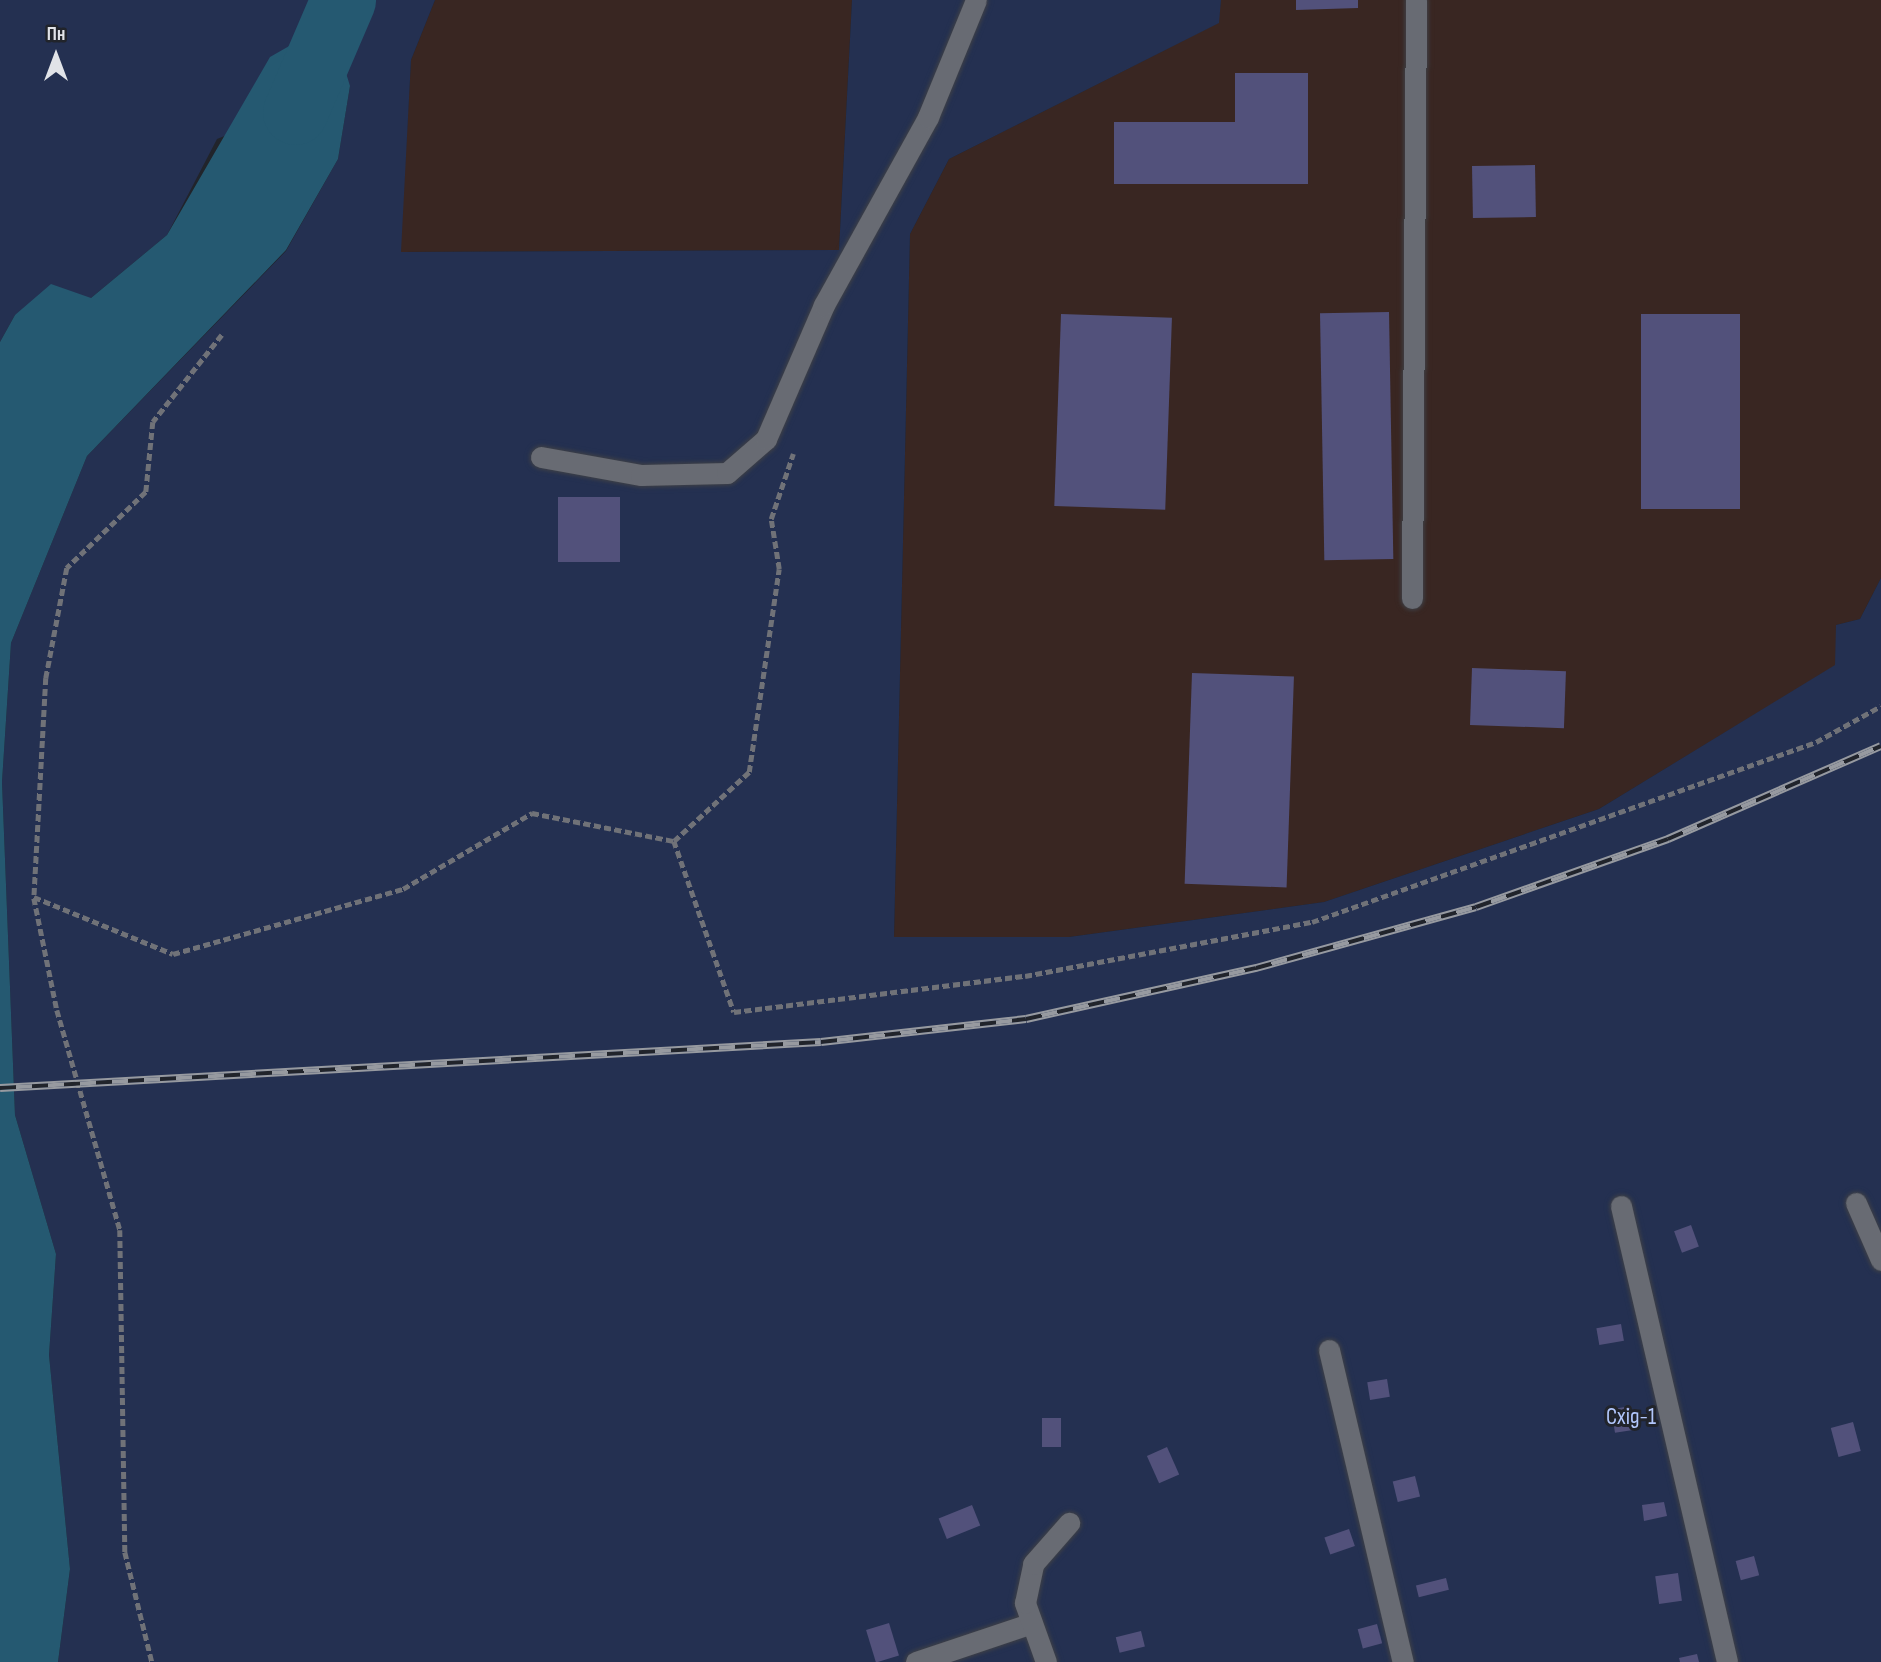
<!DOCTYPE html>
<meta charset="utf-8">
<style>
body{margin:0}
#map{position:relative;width:1881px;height:1662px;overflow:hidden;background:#21242b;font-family:"Sofia Sans Condensed",sans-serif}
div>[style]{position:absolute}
.industrial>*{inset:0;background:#392622}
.green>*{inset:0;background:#243051}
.water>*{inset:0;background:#255971}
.river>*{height:65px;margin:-32.5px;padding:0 32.5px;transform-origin:32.5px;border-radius:32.5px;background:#255971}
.building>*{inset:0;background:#52517b;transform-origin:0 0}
.path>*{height:4.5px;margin-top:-2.25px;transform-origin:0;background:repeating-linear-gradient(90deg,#707278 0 7px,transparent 0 10.5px)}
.roads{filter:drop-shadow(0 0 2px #3e4046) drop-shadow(0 0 2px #3e4046)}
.lane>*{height:21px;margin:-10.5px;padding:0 10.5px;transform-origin:10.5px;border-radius:10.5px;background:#686b73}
.rail>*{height:8px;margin-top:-4px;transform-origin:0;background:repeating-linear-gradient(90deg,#21242b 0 16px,#979aa0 0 32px);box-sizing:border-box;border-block:2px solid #979aa0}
span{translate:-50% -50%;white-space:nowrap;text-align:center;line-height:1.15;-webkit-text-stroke:6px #21242b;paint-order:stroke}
.park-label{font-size:23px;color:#b2c7fc}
.north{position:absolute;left:21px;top:21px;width:70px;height:70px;-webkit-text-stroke:5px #21242b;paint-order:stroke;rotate:0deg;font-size:19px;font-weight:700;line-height:28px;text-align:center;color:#e1e3e8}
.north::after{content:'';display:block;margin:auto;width:24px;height:32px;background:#e1e3e8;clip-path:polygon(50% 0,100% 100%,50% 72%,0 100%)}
</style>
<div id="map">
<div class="industrial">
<i style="clip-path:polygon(435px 0,852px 0,839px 250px,400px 252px,411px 60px)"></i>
<i style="clip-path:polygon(1221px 0,1881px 0,1881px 578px,1860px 619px,1836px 625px,1836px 665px,1599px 809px,1324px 902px,1069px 937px,894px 937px,910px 234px,949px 159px,1218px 23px)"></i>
</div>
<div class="green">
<i style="clip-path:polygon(0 0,435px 0,411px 60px,401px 252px,839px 250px,852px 0,1221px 0,1219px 23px,949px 159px,910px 234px,894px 937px,1069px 937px,1324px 902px,1599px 809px,1835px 665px,1836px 625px,1860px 619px,1881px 578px,1881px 1662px,58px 1662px,70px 1569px,49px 1355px,56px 1254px,15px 1115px,2px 782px,11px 643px,87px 456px,286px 251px,338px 159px,350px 86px,217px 139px,167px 235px,91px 298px,15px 315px,0 342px)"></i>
</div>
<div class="water">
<i style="clip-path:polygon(319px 29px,334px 34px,350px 86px,338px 159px,286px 250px,87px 456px,11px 643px,2px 782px,15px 1115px,56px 1254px,49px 1355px,70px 1569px,58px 1662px,0 1662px,0 342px,15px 315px,51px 284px,91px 298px,167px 235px,270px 57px)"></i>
</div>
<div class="river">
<i style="left:295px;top:112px;width:122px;rotate:-66.8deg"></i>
</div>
<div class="building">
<i style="clip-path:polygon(1296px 0,1358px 0,1358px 8px,1296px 10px)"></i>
<i style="clip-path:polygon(1235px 73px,1308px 73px,1308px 184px,1114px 184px,1114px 122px,1235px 122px)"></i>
<i style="left:1535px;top:165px;width:52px;height:63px;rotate:89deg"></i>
<i style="left:1389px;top:312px;width:247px;height:69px;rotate:89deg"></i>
<i style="left:1061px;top:314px;width:111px;height:192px;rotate:2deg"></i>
<i style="left:1641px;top:314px;width:99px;height:195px"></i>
<i style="left:558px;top:497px;width:62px;height:65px"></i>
<i style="left:1472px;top:668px;width:94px;height:57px;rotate:2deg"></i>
<i style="left:1192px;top:673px;width:102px;height:211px;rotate:2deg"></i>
<i style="left:1691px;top:1225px;width:23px;height:18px;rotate:70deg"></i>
<i style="left:1621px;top:1324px;width:17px;height:25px;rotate:80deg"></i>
<i style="left:1387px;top:1379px;width:18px;height:20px;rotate:81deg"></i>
<i style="left:1631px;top:1406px;width:24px;height:20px;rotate:81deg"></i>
<i style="left:1042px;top:1418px;width:19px;height:29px"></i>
<i style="left:1853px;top:1422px;width:30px;height:23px;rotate:75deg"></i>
<i style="left:1167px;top:1447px;width:30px;height:22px;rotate:66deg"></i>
<i style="left:1415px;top:1476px;width:21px;height:23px;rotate:76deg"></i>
<i style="clip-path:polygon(1664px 1502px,1667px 1516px,1644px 1521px,1642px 1505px)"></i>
<i style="left:972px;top:1505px;width:22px;height:36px;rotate:68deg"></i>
<i style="left:1349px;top:1529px;width:18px;height:26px;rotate:71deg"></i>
<i style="left:1754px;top:1556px;width:20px;height:19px;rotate:75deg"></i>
<i style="left:1678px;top:1573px;width:28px;height:23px;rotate:82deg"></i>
<i style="left:1446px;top:1578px;width:12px;height:31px;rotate:76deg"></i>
<i style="left:889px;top:1623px;width:34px;height:24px;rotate:73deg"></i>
<i style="left:1377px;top:1624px;width:20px;height:20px;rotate:75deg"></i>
<i style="left:1141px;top:1631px;width:16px;height:26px;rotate:76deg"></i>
<i style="clip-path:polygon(1697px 1654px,1699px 1662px,1680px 1662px,1679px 1658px)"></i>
</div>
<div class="path">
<i style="left:222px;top:335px;width:111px;rotate:128.4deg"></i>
<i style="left:153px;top:422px;width:70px;rotate:95.7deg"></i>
<i style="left:146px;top:492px;width:110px;rotate:136.1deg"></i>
<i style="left:67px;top:568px;width:112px;rotate:100.8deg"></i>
<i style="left:46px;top:678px;width:219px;rotate:93.1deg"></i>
<i style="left:34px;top:897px;width:150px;rotate:22.3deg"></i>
<i style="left:173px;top:954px;width:239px;rotate:-15.8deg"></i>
<i style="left:403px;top:889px;width:150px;rotate:-30.5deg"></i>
<i style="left:532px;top:813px;width:145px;rotate:11.2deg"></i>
<i style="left:674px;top:841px;width:181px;rotate:70.7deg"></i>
<i style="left:734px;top:1012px;width:293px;rotate:-7.1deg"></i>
<i style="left:1025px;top:976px;width:292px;rotate:-10.7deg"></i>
<i style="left:1312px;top:922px;width:535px;rotate:-19.65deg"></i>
<i style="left:1816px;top:742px;width:74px;rotate:-29deg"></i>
<i style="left:674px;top:841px;width:102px;rotate:-42.6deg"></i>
<i style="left:749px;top:772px;width:205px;rotate:-81.6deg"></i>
<i style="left:779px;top:569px;width:51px;rotate:-99.1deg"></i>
<i style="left:771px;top:519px;width:69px;rotate:-71.3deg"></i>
<i style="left:34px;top:898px;width:114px;rotate:78.4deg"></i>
<i style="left:57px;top:1010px;width:229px;rotate:74deg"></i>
<i style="left:120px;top:1230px;width:322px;rotate:89.1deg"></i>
<i style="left:125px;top:1552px;width:113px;rotate:76.2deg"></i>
</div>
<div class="roads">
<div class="lane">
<i style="left:541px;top:457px;width:102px;rotate:10.2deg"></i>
<i style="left:641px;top:475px;width:86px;rotate:-1.3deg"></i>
<i style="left:727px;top:473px;width:52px;rotate:-41.1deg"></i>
<i style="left:766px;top:439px;width:146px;rotate:-66.6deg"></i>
<i style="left:824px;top:305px;width:215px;rotate:-61deg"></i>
<i style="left:928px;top:117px;width:126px;rotate:-67.7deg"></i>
<i style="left:1412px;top:598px;width:598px;rotate:-89.62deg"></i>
<i style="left:1856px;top:1203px;width:62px;rotate:66.3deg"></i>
<i style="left:1621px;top:1206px;width:468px;rotate:76.9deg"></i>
<i style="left:1329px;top:1350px;width:321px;rotate:76.7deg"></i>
<i style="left:916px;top:1662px;width:122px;rotate:-18.6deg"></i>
<i style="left:1046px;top:1662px;width:63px;rotate:-109.6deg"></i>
<i style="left:1025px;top:1603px;width:40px;rotate:-78deg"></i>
<i style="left:1033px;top:1564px;width:55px;rotate:-48.7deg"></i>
</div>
</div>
<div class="rail">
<i style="left:0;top:1088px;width:822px;rotate:-3.21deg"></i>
<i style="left:821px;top:1042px;width:206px;rotate:-6.4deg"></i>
<i style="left:1026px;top:1019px;width:236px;rotate:-12.5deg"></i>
<i style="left:1256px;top:968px;width:228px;rotate:-15.5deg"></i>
<i style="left:1476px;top:907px;width:204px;rotate:-19.5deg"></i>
<i style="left:1668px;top:839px;width:232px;rotate:-23.6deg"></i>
</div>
<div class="park-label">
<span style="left:1631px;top:1417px">Схід-1</span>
</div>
<div class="north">Пн</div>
</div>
